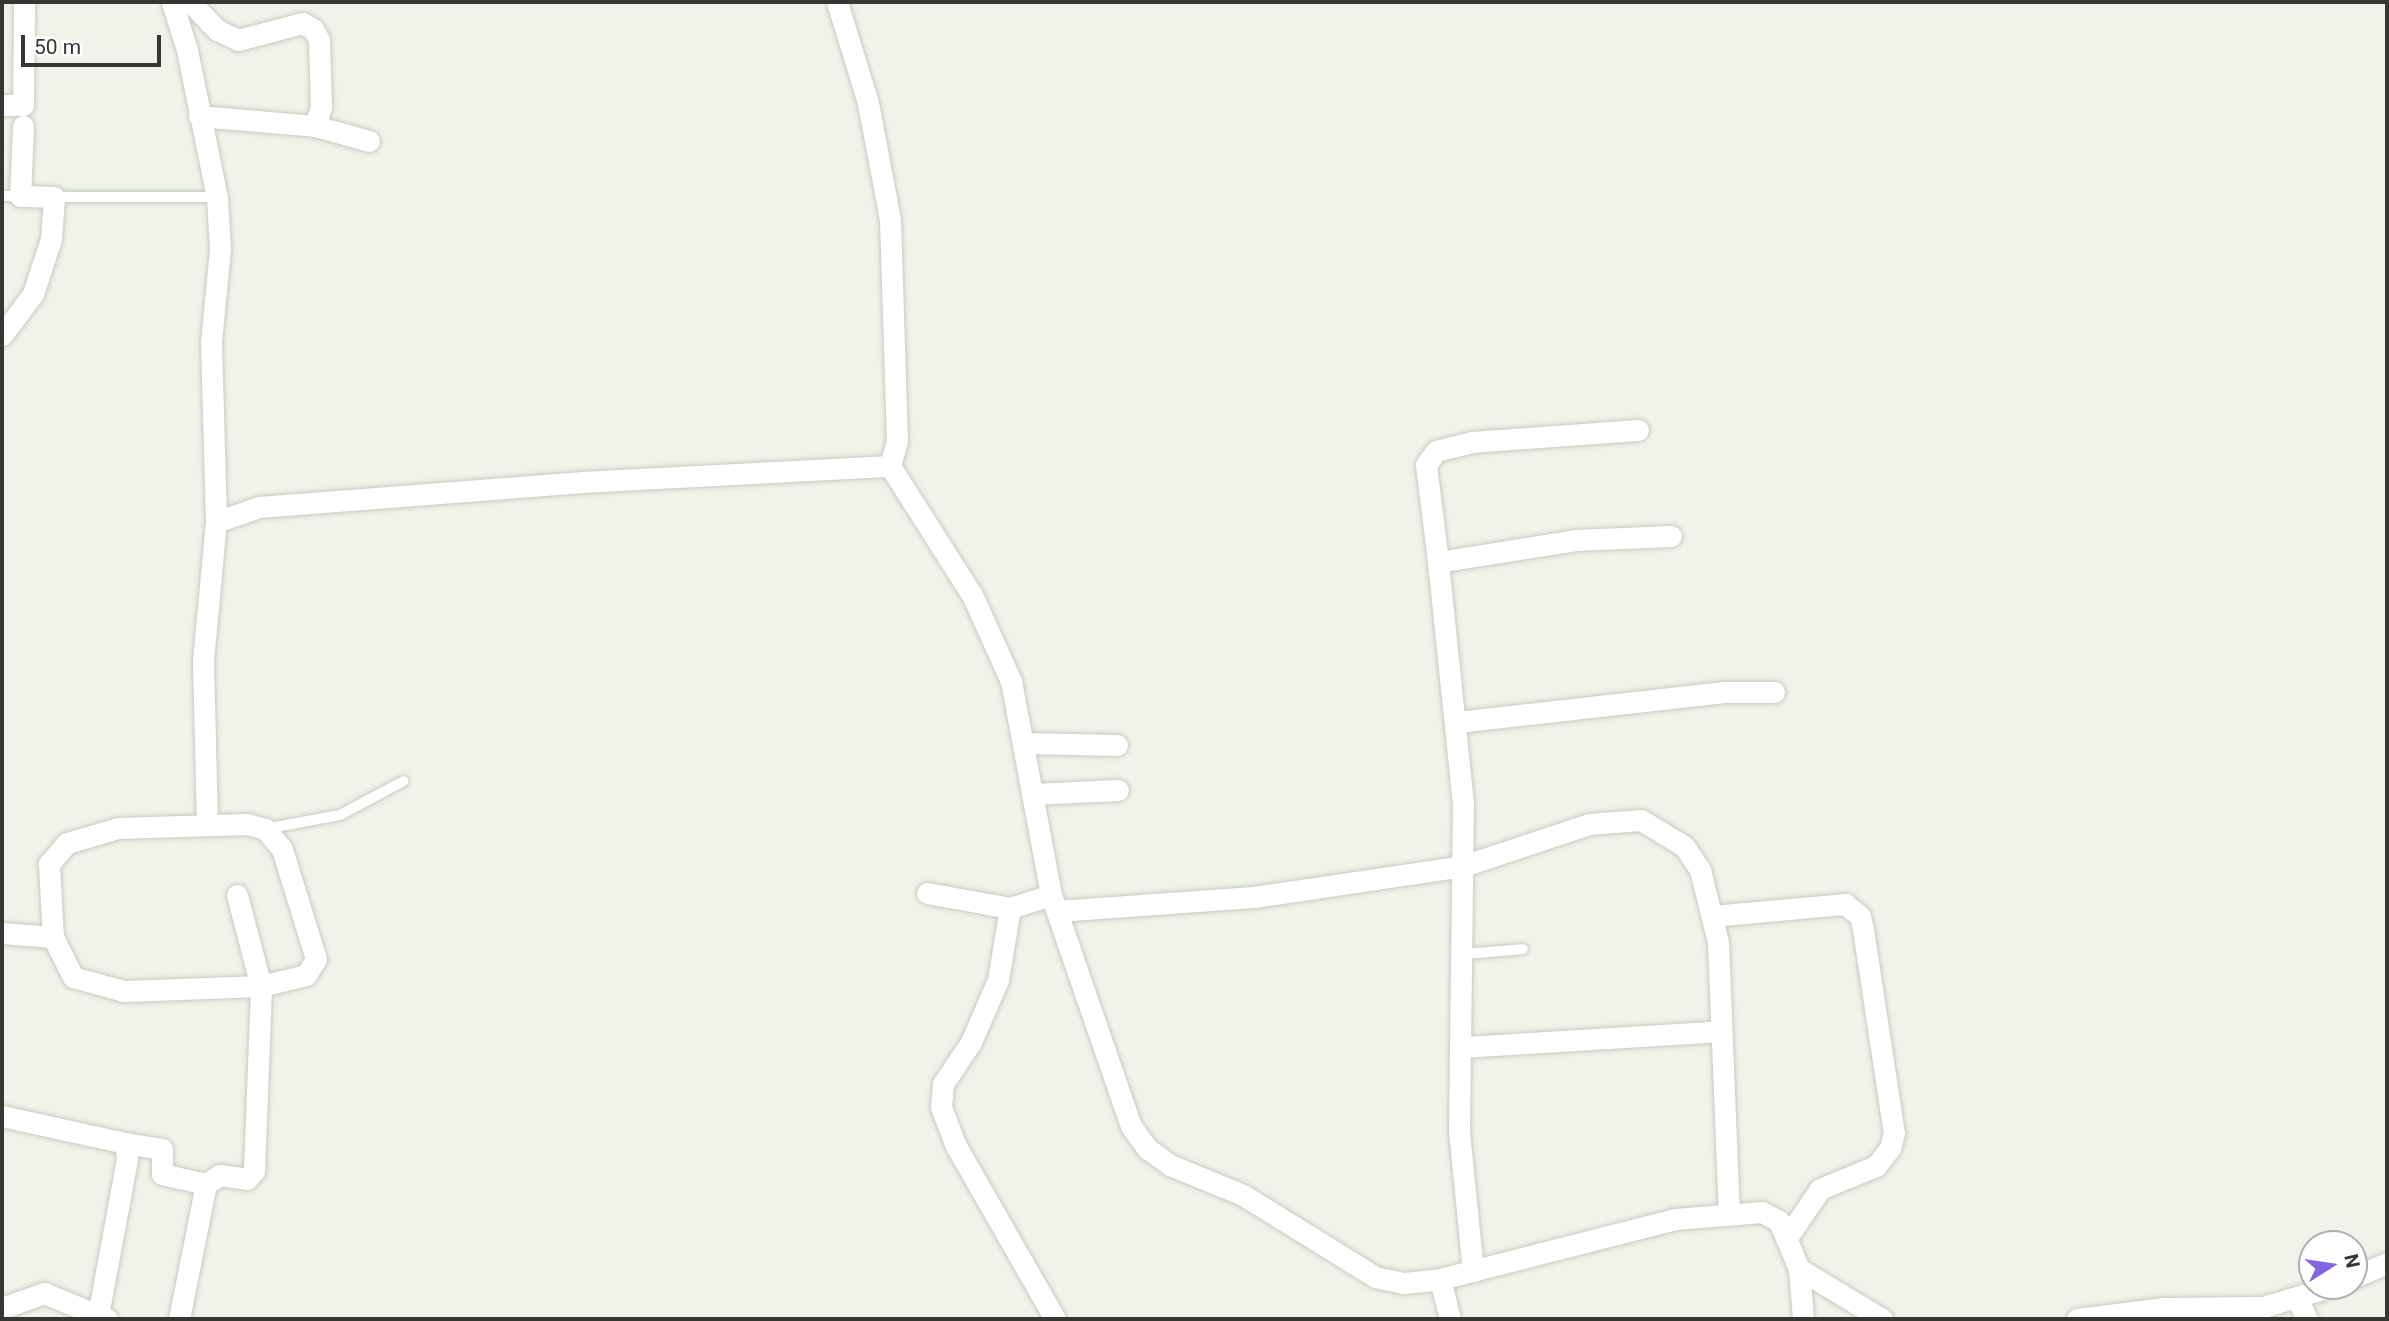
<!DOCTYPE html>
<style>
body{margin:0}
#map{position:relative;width:2389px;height:1321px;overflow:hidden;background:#eff3e9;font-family:Roboto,sans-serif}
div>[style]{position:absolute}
.roads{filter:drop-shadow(0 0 2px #c7ccc1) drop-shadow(0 0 2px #c7ccc1)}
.service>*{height:10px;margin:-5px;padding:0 5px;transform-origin:5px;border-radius:5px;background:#fff}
.minor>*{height:21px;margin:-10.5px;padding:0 10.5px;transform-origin:10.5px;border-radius:10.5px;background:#fff}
span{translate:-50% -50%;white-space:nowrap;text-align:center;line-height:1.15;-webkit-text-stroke:6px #fff;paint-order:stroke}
.frame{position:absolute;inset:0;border:4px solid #363733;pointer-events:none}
.north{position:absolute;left:2298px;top:1230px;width:70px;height:70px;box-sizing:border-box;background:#fff;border:2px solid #afafad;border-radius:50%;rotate:78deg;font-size:19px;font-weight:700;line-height:28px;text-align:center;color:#363733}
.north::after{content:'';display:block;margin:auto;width:24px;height:32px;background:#8465e0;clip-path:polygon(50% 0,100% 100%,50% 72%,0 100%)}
.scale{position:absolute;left:21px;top:35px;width:140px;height:32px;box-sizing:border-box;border:4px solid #363733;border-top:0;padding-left:9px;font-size:21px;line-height:24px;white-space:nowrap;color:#363733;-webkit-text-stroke:5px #fff;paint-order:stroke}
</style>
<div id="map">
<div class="roads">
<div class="service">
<i style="left:2px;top:196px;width:18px"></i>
<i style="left:54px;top:197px;width:163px"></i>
<i style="left:265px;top:829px;width:76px;rotate:-10.6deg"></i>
<i style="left:340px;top:815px;width:72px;rotate:-28deg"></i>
<i style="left:1464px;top:954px;width:59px;rotate:-4.8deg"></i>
</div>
<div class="minor">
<i style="left:172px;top:2px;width:50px;rotate:72.6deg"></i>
<i style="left:187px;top:50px;width:150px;rotate:78.5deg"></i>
<i style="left:217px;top:197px;width:52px;rotate:86.7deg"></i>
<i style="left:220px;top:249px;width:93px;rotate:95.5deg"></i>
<i style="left:211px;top:342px;width:180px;rotate:88.4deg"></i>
<i style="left:190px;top:2px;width:39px;rotate:46deg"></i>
<i style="left:217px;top:30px;width:23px;rotate:25deg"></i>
<i style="left:238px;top:40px;width:66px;rotate:-14.9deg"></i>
<i style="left:302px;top:23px;width:13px;rotate:29deg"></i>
<i style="left:313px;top:29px;width:13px;rotate:61deg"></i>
<i style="left:319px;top:40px;width:67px;rotate:88.3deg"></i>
<i style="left:321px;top:107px;width:20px;rotate:108deg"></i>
<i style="left:837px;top:2px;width:106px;rotate:72.9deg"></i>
<i style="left:868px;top:103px;width:118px;rotate:79.3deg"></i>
<i style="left:890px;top:219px;width:222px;rotate:88.2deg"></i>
<i style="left:897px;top:441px;width:26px;rotate:106deg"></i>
<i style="left:890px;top:466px;width:155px;rotate:57.6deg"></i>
<i style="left:973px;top:597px;width:92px;rotate:65.7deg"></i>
<i style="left:1011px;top:681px;width:218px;rotate:79.4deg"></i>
<i style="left:1051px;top:895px;width:244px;rotate:70.9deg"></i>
<i style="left:1131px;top:1126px;width:29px;rotate:54deg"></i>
<i style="left:1148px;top:1149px;width:27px;rotate:36deg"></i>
<i style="left:1170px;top:1165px;width:79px;rotate:22.3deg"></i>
<i style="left:1243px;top:1195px;width:155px;rotate:31.8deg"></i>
<i style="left:1375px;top:1277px;width:30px;rotate:12deg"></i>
<i style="left:1404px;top:1283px;width:36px;rotate:-6deg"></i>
<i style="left:1440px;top:1279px;width:243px;rotate:-14.3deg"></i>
<i style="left:1675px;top:1219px;width:87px;rotate:-4.6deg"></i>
<i style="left:1762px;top:1212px;width:19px;rotate:28deg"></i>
<i style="left:1779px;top:1221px;width:52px;rotate:67.4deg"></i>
<i style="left:1799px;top:1269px;width:97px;rotate:31.1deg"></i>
<i style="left:2px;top:105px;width:21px"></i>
<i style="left:23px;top:105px;width:103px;rotate:-89.4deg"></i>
<i style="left:199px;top:116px;width:116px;rotate:4.9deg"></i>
<i style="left:315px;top:126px;width:56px;rotate:15.5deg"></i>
<i style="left:2px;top:335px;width:51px;rotate:-52.9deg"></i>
<i style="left:33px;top:294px;width:58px;rotate:-71.9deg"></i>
<i style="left:51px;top:239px;width:42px;rotate:-85.9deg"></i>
<i style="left:54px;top:197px;width:34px;rotate:-178deg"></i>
<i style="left:20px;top:196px;width:70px;rotate:-87.5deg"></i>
<i style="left:1638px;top:430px;width:166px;rotate:175.9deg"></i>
<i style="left:1472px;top:442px;width:37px;rotate:166deg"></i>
<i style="left:1436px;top:451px;width:17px;rotate:126deg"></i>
<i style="left:1426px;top:465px;width:98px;rotate:82.9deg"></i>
<i style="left:1438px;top:562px;width:139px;rotate:-9.1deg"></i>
<i style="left:1575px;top:540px;width:96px;rotate:-2.4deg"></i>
<i style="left:1438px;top:562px;width:242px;rotate:84.1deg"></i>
<i style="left:1463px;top:803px;width:328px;rotate:90.7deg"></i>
<i style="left:1459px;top:1131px;width:141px;rotate:84.3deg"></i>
<i style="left:1457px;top:722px;width:269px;rotate:-6.4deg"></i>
<i style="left:1724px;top:692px;width:50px"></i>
<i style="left:1024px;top:743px;width:93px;rotate:1.2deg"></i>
<i style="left:1032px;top:794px;width:86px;rotate:-2.7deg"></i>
<i style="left:207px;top:825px;width:164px;rotate:-91.4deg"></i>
<i style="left:203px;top:661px;width:140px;rotate:-84.7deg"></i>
<i style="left:216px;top:522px;width:46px;rotate:-19.2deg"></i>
<i style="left:259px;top:507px;width:325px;rotate:-4.4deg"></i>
<i style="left:583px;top:482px;width:307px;rotate:-3deg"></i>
<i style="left:927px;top:893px;width:84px;rotate:10.2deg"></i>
<i style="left:1010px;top:908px;width:43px;rotate:-17.6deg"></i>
<i style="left:1010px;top:908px;width:73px;rotate:99.5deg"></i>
<i style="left:998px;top:980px;width:68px;rotate:113.5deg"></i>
<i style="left:971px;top:1042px;width:50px;rotate:123.7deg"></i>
<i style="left:943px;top:1084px;width:23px;rotate:95deg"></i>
<i style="left:941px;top:1107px;width:42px;rotate:69deg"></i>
<i style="left:956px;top:1146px;width:199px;rotate:60.2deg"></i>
<i style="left:1057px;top:911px;width:197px;rotate:-4.1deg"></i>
<i style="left:1254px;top:897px;width:211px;rotate:-8.4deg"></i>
<i style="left:1463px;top:866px;width:133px;rotate:-18.4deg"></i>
<i style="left:1589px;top:824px;width:52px;rotate:-4.4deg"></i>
<i style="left:1641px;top:820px;width:50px;rotate:31.2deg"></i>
<i style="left:1684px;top:846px;width:29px;rotate:56deg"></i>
<i style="left:1700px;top:870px;width:74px;rotate:76deg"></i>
<i style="left:1718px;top:942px;width:270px;rotate:87.7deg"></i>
<i style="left:1712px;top:916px;width:134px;rotate:-5.2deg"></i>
<i style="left:1845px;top:904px;width:19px;rotate:39deg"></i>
<i style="left:1860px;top:916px;width:13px;rotate:77deg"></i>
<i style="left:1863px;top:929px;width:206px;rotate:81.4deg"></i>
<i style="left:1894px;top:1133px;width:16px;rotate:105deg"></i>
<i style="left:1890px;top:1148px;width:23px;rotate:128deg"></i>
<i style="left:1876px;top:1166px;width:61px;rotate:157.7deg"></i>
<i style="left:1820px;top:1189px;width:60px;rotate:124.2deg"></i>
<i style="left:2px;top:933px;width:51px;rotate:4.5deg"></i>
<i style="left:53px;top:937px;width:45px;rotate:63.4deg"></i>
<i style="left:73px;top:977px;width:53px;rotate:15.4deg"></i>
<i style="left:124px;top:991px;width:137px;rotate:-2.1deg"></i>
<i style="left:261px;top:986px;width:46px;rotate:-13.7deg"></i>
<i style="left:306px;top:975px;width:19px;rotate:-58deg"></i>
<i style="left:316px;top:959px;width:115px;rotate:-107.2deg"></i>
<i style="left:282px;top:849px;width:26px;rotate:-130deg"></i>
<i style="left:265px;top:829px;width:18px;rotate:-164deg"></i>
<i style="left:248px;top:824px;width:130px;rotate:178.2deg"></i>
<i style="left:118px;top:828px;width:53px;rotate:163.6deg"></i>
<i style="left:67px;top:843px;width:28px;rotate:131deg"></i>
<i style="left:49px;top:864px;width:73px;rotate:86.9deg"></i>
<i style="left:1463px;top:1047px;width:258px;rotate:-3.5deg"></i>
<i style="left:2px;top:1116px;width:126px;rotate:12.4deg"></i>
<i style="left:125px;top:1143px;width:16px;rotate:83deg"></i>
<i style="left:127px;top:1159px;width:159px;rotate:100.5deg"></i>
<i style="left:125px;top:1143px;width:37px;rotate:9deg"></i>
<i style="left:162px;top:1149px;width:25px;rotate:90deg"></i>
<i style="left:162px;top:1174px;width:45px;rotate:12.8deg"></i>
<i style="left:1799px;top:1269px;width:50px;rotate:85.4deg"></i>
<i style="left:2354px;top:1277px;width:36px;rotate:-23deg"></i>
<i style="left:1440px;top:1279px;width:41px;rotate:76deg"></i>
<i style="left:2298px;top:1300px;width:21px;rotate:65deg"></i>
<i style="left:2px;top:1308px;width:45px;rotate:-19.7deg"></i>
<i style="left:44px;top:1293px;width:68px;rotate:22.4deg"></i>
<i style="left:179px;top:1319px;width:138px;rotate:-78.7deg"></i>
<i style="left:206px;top:1184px;width:17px;rotate:-33deg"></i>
<i style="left:220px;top:1175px;width:27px;rotate:8deg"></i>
<i style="left:247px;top:1179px;width:11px;rotate:-49deg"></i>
<i style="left:254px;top:1171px;width:185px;rotate:-87.8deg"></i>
<i style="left:261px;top:986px;width:94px;rotate:-104.8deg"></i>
<i style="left:2077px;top:1319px;width:88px;rotate:-7.2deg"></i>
<i style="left:2164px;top:1308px;width:99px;rotate:-0.6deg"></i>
<i style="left:2263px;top:1307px;width:73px;rotate:-16.7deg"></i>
</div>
</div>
<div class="frame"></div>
<div class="north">N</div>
<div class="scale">50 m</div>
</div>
